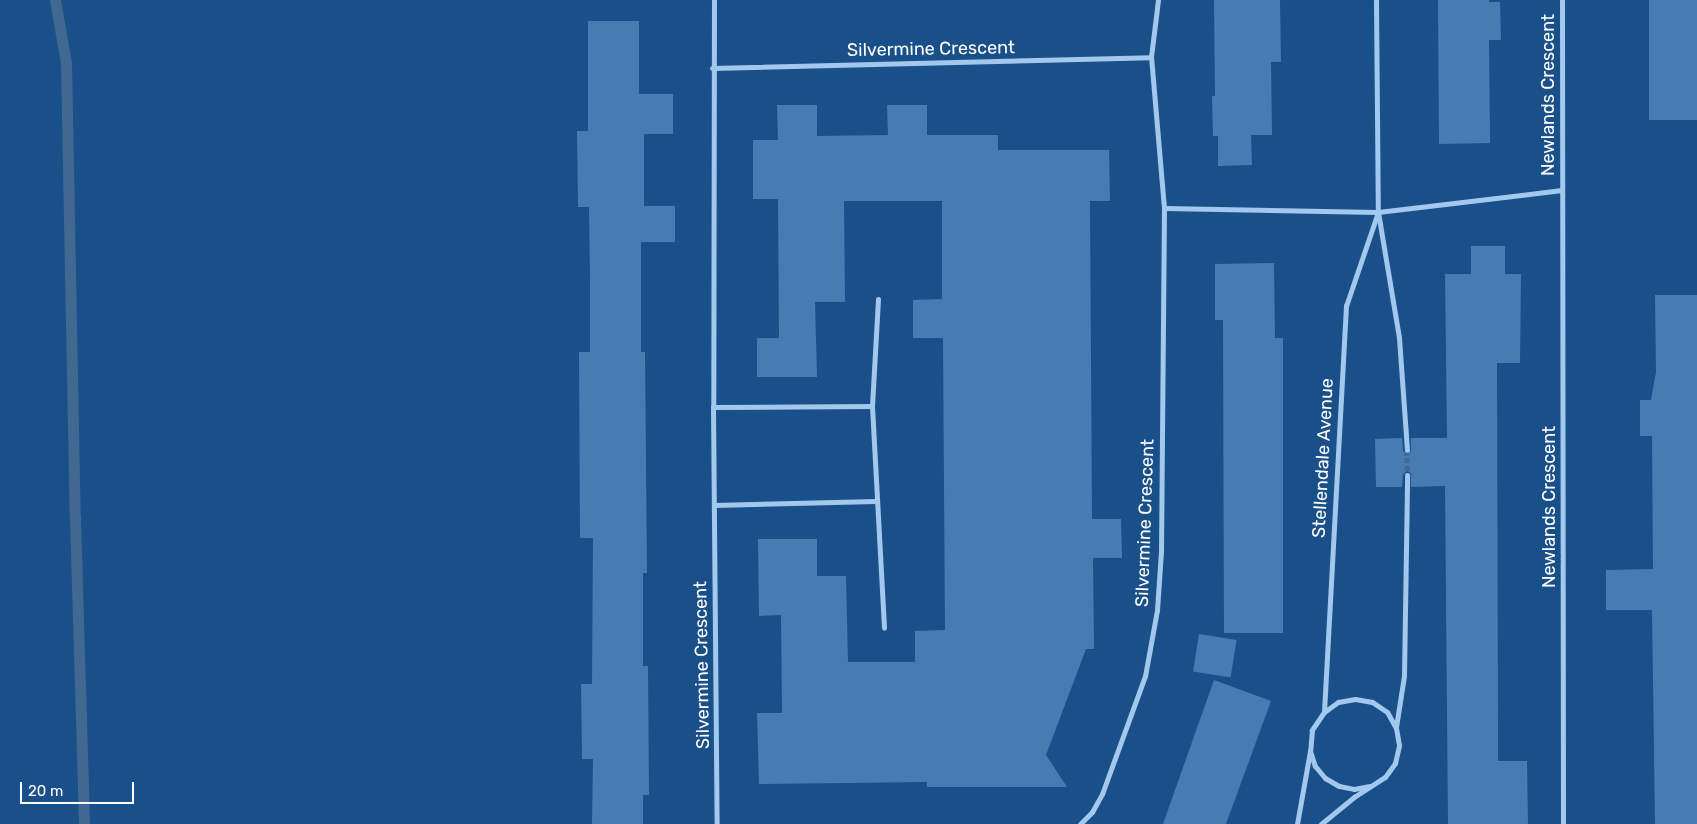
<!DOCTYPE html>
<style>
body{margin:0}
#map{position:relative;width:1697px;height:824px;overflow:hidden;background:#1a5089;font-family:Rubik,sans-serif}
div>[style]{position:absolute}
.stream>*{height:11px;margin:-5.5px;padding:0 5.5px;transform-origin:5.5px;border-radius:5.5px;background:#406891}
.building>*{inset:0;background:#477cb3;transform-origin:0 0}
.street-tunnel>*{height:5px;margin-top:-2.5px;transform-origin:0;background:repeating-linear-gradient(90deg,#3c6a9b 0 5px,transparent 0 7.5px)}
.street>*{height:5px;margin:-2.5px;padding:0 2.5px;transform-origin:2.5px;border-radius:2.5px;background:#a3c8ed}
span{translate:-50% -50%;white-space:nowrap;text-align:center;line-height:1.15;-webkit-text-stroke:5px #1a5089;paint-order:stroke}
.street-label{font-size:18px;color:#fff}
.scale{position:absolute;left:20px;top:782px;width:114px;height:22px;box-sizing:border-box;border:2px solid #fff;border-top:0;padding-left:6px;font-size:15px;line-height:18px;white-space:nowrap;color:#fff;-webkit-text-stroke:4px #1a5089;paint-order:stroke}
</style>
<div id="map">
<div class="stream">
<i style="left:55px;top:0;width:64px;rotate:80.1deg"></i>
<i style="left:66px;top:63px;width:455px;rotate:88.9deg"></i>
<i style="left:75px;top:518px;width:306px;rotate:88.3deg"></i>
</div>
<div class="building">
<i style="clip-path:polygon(1214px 0,1280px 0,1281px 62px,1271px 62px,1272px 135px,1251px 135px,1252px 165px,1218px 166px,1218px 136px,1213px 136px,1212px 96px,1215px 96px)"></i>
<i style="clip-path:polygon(1438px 0,1489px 0,1489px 2px,1500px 2px,1501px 40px,1489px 40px,1490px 143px,1439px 144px)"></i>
<i style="left:1649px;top:0;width:48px;height:120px"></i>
<i style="clip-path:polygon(588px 21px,639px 21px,639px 94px,673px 94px,673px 134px,644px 134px,644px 206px,675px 206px,675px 242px,641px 242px,641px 352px,645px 352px,647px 573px,643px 573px,643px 666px,648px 666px,649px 795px,643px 795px,643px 824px,592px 824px,593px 759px,582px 759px,581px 684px,592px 684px,593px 538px,580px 538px,579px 352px,590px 352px,590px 280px,589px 207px,578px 207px,577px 131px,588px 131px)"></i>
<i style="clip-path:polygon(777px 105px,817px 105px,817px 136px,888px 135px,887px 105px,927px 105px,927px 135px,998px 135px,998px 150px,1109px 150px,1110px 201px,1090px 201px,1092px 519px,1121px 519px,1122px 558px,1093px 558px,1094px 649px,1086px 649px,1046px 755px,1067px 787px,927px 787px,927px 782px,759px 784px,757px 713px,782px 713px,781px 615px,759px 616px,758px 539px,817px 539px,817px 576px,846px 576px,848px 662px,915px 662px,915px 631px,945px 630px,943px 338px,913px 338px,913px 300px,942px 299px,942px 201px,844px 201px,845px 302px,815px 302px,817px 377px,757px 377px,757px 338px,779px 338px,778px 199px,753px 199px,753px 140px,778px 140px)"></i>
<i style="clip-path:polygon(1471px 246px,1505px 246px,1505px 274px,1521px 274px,1520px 363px,1497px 363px,1498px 727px,1498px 761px,1527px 761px,1528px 824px,1448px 824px,1445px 486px,1411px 487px,1411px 473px,1407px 471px,1403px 474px,1402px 487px,1376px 487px,1375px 439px,1402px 438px,1403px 451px,1407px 454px,1411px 451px,1411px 438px,1447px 438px,1445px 274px,1471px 274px)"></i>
<i style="clip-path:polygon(1274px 263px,1275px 338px,1283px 338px,1283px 633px,1224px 633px,1223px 320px,1215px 320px,1215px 264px)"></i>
<i style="clip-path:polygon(1655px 295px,1697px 295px,1697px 824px,1655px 824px,1652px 610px,1606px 610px,1606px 570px,1653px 569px,1652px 436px,1640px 436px,1640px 400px,1651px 400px,1656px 372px)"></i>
<i style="left:1199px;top:634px;width:38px;height:38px;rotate:9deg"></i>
<i style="clip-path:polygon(1214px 680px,1271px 701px,1226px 824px,1163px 824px)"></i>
</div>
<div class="street-tunnel">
<i style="left:1407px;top:450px;width:25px;rotate:90deg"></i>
</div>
<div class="street">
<i style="left:714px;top:0;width:407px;rotate:90.1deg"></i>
<i style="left:713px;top:407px;width:417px;rotate:89.5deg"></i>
<i style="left:1376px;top:0;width:212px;rotate:89.5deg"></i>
<i style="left:1378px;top:212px;width:128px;rotate:80.5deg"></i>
<i style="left:1399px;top:338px;width:112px;rotate:85.9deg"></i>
<i style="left:1562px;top:0;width:824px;rotate:89.93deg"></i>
<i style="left:712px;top:68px;width:439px;rotate:-1.4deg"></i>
<i style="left:1164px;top:208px;width:214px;rotate:1.1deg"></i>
<i style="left:1378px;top:212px;width:185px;rotate:-6.8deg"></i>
<i style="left:878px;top:299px;width:107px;rotate:93.2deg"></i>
<i style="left:872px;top:406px;width:222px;rotate:86.9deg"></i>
<i style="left:713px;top:407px;width:159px;rotate:-0.4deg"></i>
<i style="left:714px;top:505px;width:162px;rotate:-1.4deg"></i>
<i style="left:1324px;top:712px;width:407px;rotate:-86.9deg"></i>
<i style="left:1346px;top:306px;width:99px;rotate:-71.2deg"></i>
<i style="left:1396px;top:727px;width:52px;rotate:-81.1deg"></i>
<i style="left:1404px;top:676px;width:201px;rotate:-89.1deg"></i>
<i style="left:1080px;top:824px;width:17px;rotate:-45deg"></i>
<i style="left:1092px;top:812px;width:21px;rotate:-61deg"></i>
<i style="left:1102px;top:794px;width:126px;rotate:-70deg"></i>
<i style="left:1145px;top:676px;width:67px;rotate:-79.7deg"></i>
<i style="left:1157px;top:610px;width:58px;rotate:-86.1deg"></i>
<i style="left:1161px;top:552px;width:344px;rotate:-89.5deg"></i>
<i style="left:1164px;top:208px;width:152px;rotate:-94.9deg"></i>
<i style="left:1151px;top:57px;width:57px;rotate:-83deg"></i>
<i style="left:1297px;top:824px;width:74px;rotate:-79.9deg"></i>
<i style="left:1321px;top:824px;width:43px;rotate:-39.3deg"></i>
<i style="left:1354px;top:797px;width:37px;rotate:-33deg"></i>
<i style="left:1385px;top:777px;width:17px;rotate:-54deg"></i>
<i style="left:1395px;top:763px;width:18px;rotate:-77deg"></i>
<i style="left:1399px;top:745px;width:17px;rotate:-100deg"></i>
<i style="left:1396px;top:728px;width:18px;rotate:-119deg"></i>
<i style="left:1387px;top:712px;width:18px;rotate:-146deg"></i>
<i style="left:1372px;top:702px;width:17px;rotate:-170deg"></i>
<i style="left:1355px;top:699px;width:17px;rotate:170deg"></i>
<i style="left:1338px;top:702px;width:17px;rotate:144deg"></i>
<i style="left:1324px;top:712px;width:22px;rotate:124deg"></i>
<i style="left:1312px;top:730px;width:21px;rotate:95deg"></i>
<i style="left:1310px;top:751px;width:16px;rotate:72deg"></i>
<i style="left:1315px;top:766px;width:16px;rotate:50deg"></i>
<i style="left:1325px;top:778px;width:16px;rotate:30deg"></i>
<i style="left:1339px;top:786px;width:15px;rotate:11deg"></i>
<i style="left:1354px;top:789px;width:16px;rotate:-11deg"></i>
</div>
<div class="street-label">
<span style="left:931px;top:49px;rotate:-1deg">Silvermine Crescent</span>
<span style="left:1548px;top:95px;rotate:-90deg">Newlands Crescent</span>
<span style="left:1323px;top:458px;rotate:-87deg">Stellendale Avenue</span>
<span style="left:1549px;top:507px;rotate:-90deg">Newlands Crescent</span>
<span style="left:1145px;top:523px;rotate:-88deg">Silvermine Crescent</span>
<span style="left:702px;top:665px;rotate:-91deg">Silvermine Crescent</span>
</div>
<div class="scale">20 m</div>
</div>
